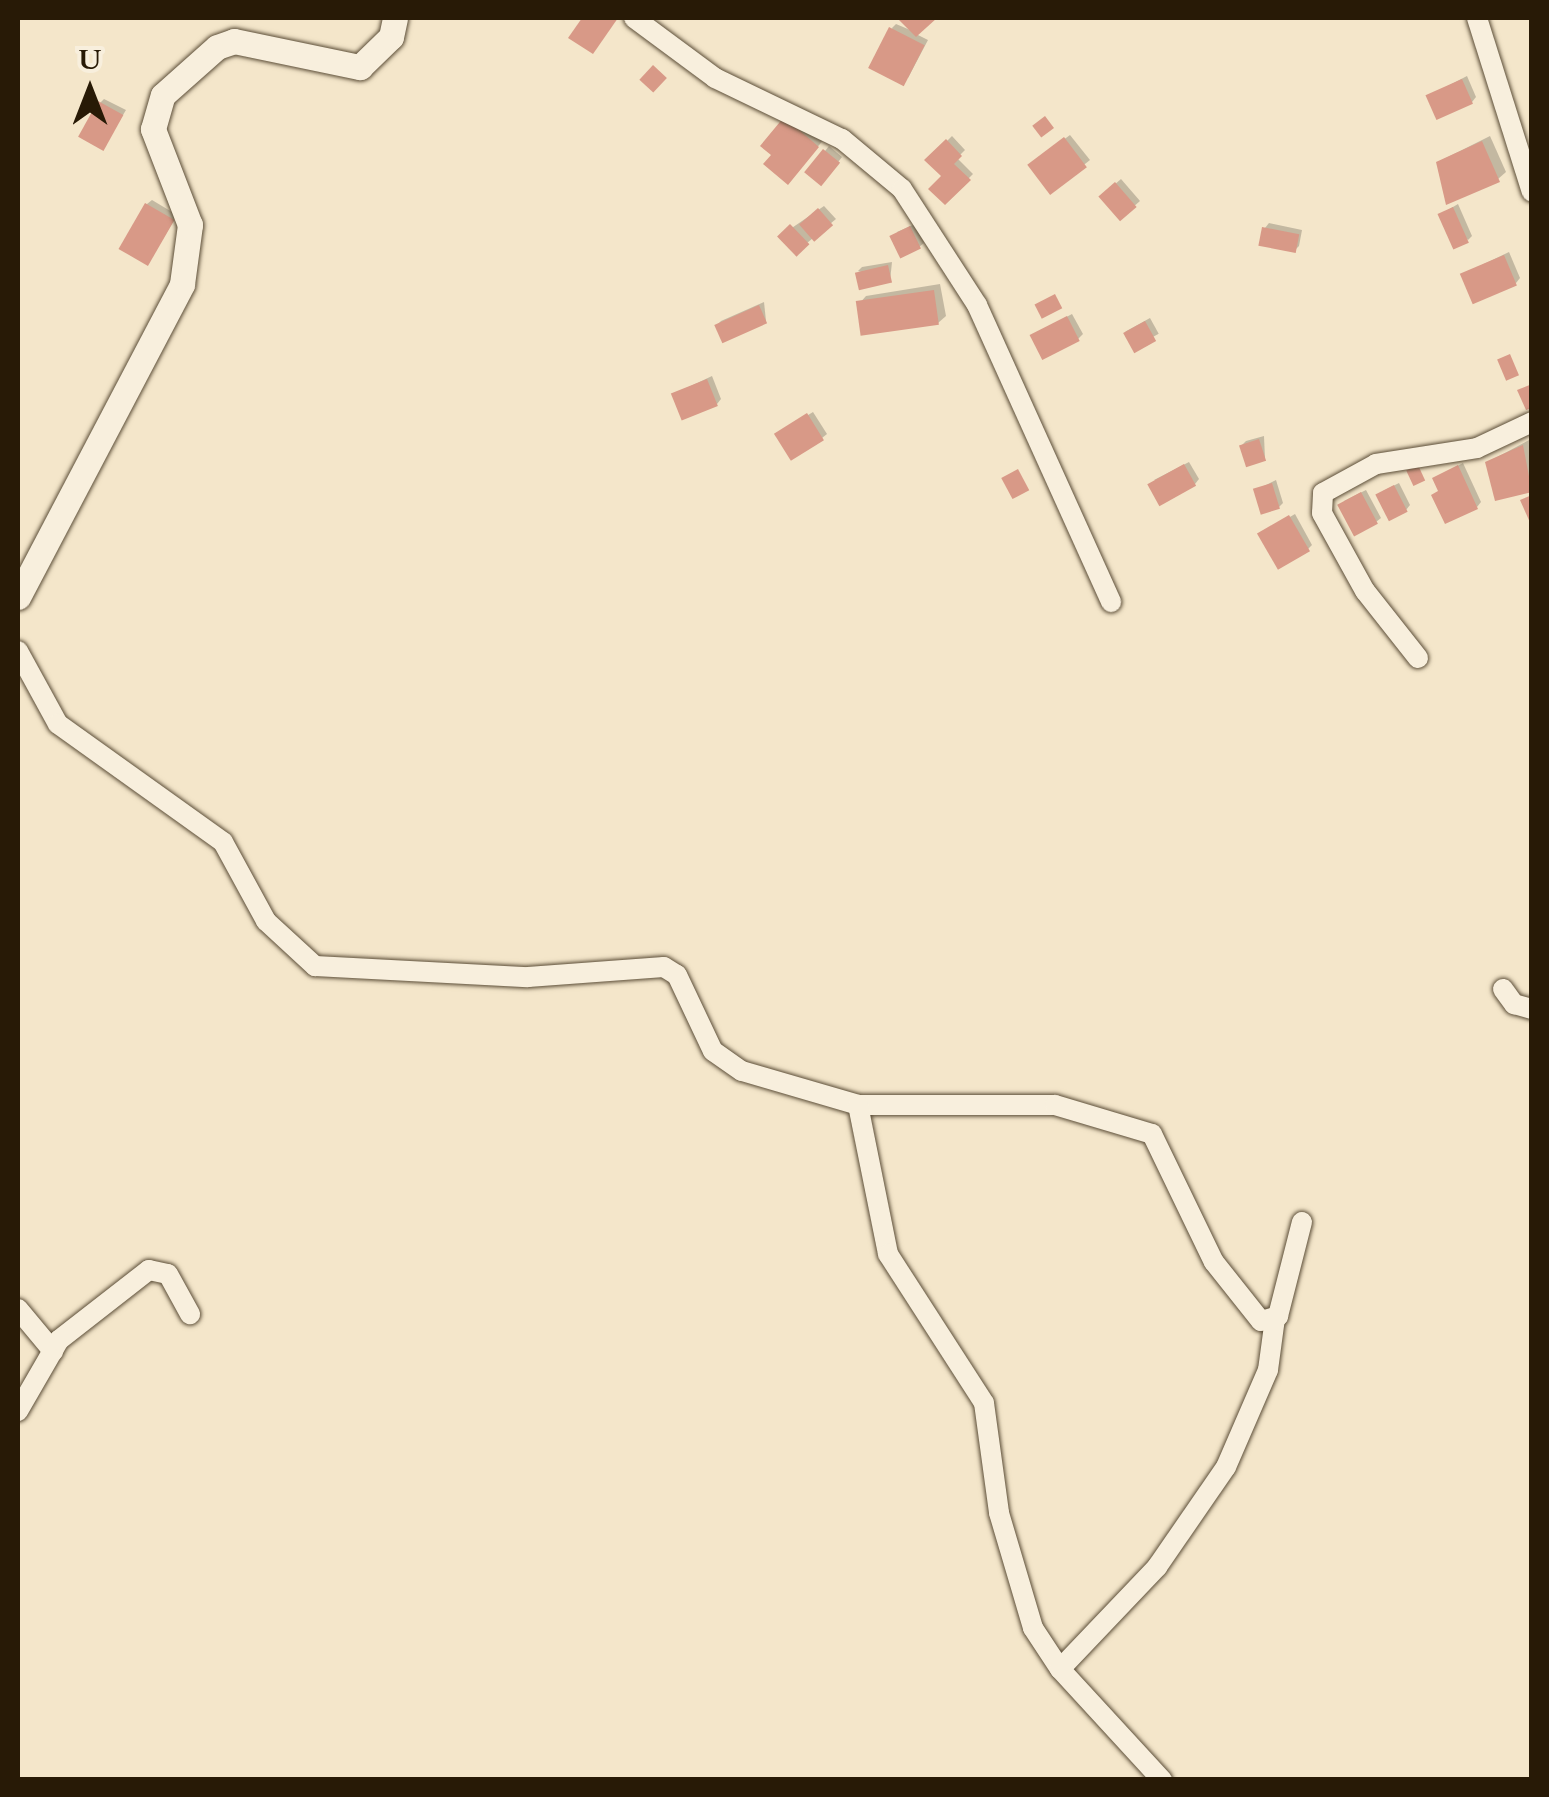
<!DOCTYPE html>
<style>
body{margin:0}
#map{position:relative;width:1549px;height:1797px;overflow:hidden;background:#f4e6ca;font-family:Cardo,serif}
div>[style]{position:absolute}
.shadow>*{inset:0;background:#0003;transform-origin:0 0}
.building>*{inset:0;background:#d89987;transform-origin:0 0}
.roads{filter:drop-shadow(0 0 2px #5b4d37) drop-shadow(0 0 2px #5b4d37)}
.minor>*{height:20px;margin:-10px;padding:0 10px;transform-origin:10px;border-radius:10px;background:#f8efdd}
.tertiary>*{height:25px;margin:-12.5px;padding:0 12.5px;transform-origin:12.5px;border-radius:12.5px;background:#f8efdd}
span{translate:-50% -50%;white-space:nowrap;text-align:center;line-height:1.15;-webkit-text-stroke:8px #f8efdd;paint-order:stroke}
.frame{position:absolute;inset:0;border:20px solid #281a06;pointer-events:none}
.north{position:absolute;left:40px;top:40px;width:100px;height:100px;-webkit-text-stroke:8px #f8efdd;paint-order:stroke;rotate:0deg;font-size:28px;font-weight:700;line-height:40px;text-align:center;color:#281a06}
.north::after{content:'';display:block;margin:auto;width:35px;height:45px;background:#281a06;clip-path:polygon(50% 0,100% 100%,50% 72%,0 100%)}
</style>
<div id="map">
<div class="shadow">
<i style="clip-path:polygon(900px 18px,933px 18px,916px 34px,928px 40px,908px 78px,892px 28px,896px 24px,915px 32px)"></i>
<i style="clip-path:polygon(1467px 76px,1476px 97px,1472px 102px,1428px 96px)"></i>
<i style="clip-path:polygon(104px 99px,126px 110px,104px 147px,100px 103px)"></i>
<i style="clip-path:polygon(785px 119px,825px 138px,795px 174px,774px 155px)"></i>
<i style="clip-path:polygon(1070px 135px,1090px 160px,1051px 191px,1035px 161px)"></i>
<i style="clip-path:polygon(952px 136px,965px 150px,957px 158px,973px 174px,945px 202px,945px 176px,928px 160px)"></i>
<i style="clip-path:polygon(1490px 136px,1506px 172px,1498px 179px,1438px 162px)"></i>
<i style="clip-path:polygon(829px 146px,842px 157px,826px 178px,825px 151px)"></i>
<i style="left:1121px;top:179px;width:29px;height:25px;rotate:49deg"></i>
<i style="clip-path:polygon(152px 200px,177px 215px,151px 259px,147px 204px)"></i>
<i style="clip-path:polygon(1458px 204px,1472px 236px,1468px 240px,1441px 214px)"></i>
<i style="clip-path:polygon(824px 206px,836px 219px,795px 253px,780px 236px)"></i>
<i style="clip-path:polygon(1269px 223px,1302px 230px,1299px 246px,1295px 250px,1265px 228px)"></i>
<i style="clip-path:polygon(915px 224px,924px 243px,919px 247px,897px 232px)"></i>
<i style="clip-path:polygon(1509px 252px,1520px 278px,1516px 283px,1463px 274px)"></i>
<i style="clip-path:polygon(892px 262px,890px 281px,858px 271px,862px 267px)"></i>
<i style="clip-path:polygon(940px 284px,946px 316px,938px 323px,859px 304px,866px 296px)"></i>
<i style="clip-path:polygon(764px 302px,766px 321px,717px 325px,721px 321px)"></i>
<i style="clip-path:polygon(1072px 314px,1083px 334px,1078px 339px,1038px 332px)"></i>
<i style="left:1150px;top:318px;width:18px;height:28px;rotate:61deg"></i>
<i style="clip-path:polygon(712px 376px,721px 399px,717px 404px,674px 394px)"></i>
<i style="clip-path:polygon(813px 412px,827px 434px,822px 438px,779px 433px)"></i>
<i style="clip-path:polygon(1264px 436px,1265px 459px,1242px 445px,1246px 441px)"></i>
<i style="clip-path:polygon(1531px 439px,1532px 489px,1497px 499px,1488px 462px)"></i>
<i style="clip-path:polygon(1189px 462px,1199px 479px,1195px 484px,1154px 480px)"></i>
<i style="clip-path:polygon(1463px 463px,1481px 502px,1477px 507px,1440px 489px,1435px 478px)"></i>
<i style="clip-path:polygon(1276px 480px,1283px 503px,1279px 507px,1256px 490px)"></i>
<i style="clip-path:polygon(1399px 483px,1410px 505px,1406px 510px,1383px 491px)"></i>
<i style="clip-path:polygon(1366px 490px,1381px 518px,1376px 522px,1344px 501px)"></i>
<i style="clip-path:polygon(1295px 514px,1312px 545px,1308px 549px,1262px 533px)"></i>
</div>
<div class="building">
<i style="clip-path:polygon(582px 18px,618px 18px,593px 54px,568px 38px)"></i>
<i style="clip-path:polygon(897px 18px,937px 18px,916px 37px)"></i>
<i style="left:889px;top:27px;width:40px;height:46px;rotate:27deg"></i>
<i style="left:653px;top:65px;width:19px;height:20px;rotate:43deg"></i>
<i style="left:1462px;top:79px;width:27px;height:40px;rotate:66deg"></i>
<i style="left:98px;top:101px;width:29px;height:41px;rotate:29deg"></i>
<i style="left:1045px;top:116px;width:15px;height:16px;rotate:53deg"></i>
<i style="clip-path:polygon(784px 117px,819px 147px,788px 185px,763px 164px,771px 155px,760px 146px)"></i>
<i style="left:1064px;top:137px;width:38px;height:46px;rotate:53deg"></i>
<i style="clip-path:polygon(946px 139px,962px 156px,954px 164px,971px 180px,945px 205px,928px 189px,941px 176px,924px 160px)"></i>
<i style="clip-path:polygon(1482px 141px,1500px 182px,1446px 205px,1436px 162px)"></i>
<i style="left:823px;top:149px;width:22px;height:30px;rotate:39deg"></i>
<i style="left:1115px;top:182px;width:33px;height:22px;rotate:49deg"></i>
<i style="left:145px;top:203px;width:34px;height:53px;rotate:30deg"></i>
<i style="left:1453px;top:207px;width:39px;height:17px;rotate:66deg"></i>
<i style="left:818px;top:208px;width:23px;height:25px;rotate:49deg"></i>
<i style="left:790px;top:224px;width:28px;height:18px;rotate:46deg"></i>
<i style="left:910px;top:226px;width:25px;height:23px;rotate:64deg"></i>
<i style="left:1262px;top:227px;width:38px;height:19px;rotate:11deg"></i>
<i style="left:1504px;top:255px;width:33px;height:48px;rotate:67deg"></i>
<i style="left:888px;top:265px;width:18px;height:34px;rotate:77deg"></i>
<i style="left:934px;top:290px;width:35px;height:79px;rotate:82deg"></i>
<i style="left:1055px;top:294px;width:16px;height:23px;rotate:63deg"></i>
<i style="left:759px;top:305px;width:20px;height:49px;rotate:66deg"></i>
<i style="left:1067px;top:316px;width:28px;height:42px;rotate:63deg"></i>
<i style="left:1145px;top:321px;width:23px;height:25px;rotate:61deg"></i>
<i style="left:1510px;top:354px;width:23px;height:14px;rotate:67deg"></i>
<i style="left:707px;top:379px;width:29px;height:39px;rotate:68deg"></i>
<i style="clip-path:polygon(1532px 384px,1532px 408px,1526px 410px,1517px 390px)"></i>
<i style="left:807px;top:413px;width:32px;height:39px;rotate:58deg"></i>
<i style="left:1259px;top:439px;width:23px;height:21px;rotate:72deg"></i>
<i style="clip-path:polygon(1523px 445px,1532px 492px,1495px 501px,1485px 462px)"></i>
<i style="left:1184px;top:464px;width:25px;height:42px;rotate:61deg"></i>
<i style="left:1418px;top:465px;width:17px;height:13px;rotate:65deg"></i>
<i style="clip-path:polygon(1458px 465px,1478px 509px,1445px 524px,1431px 495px,1438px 491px,1432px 478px)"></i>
<i style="left:1018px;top:469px;width:24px;height:19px;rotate:62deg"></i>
<i style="left:1272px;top:483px;width:27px;height:20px;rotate:73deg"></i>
<i style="left:1394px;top:485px;width:30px;height:21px;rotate:63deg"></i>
<i style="left:1361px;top:492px;width:36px;height:27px;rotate:62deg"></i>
<i style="clip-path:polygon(1532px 495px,1532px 527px,1520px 500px)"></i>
<i style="left:1289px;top:515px;width:42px;height:37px;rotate:60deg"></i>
</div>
<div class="roads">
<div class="minor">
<i style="left:634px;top:18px;width:101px;rotate:36.5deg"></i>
<i style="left:715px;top:78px;width:141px;rotate:25.7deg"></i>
<i style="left:842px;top:139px;width:78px;rotate:39.8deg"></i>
<i style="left:902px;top:189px;width:138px;rotate:57.1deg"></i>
<i style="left:977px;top:305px;width:326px;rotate:65.7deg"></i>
<i style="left:1477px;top:18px;width:182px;rotate:72.5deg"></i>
<i style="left:18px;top:651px;width:83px;rotate:61.3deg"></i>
<i style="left:58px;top:724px;width:203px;rotate:35.6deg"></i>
<i style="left:223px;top:842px;width:90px;rotate:61.4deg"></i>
<i style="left:266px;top:921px;width:67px;rotate:42.6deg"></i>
<i style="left:315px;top:966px;width:213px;rotate:3deg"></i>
<i style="left:528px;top:977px;width:136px;rotate:-4.2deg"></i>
<i style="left:664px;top:967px;width:15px;rotate:32deg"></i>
<i style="left:677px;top:975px;width:84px;rotate:64.7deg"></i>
<i style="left:713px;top:1051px;width:35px;rotate:35deg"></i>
<i style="left:742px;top:1071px;width:121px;rotate:16.3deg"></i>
<i style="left:858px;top:1105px;width:197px"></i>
<i style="left:1055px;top:1105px;width:101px;rotate:16.6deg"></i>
<i style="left:1152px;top:1134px;width:142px;rotate:64.2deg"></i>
<i style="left:1214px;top:1262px;width:75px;rotate:51.5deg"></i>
<i style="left:1261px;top:1321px;width:18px;rotate:-16deg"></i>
<i style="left:1278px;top:1316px;width:97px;rotate:-75.7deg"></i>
<i style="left:1418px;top:658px;width:85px;rotate:-128.3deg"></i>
<i style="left:1365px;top:591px;width:89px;rotate:-118.9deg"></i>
<i style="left:1322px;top:513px;width:20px;rotate:-87deg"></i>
<i style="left:1323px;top:493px;width:60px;rotate:-28.7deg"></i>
<i style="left:1376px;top:464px;width:102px;rotate:-9deg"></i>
<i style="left:1477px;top:448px;width:61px;rotate:-25.3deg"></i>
<i style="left:1503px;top:989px;width:19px;rotate:54deg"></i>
<i style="left:1514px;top:1004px;width:19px;rotate:16deg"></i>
<i style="left:858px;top:1105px;width:152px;rotate:78.6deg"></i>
<i style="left:888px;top:1254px;width:177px;rotate:57.2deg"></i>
<i style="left:984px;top:1403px;width:111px;rotate:82.2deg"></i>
<i style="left:999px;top:1513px;width:120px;rotate:73.5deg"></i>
<i style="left:1033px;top:1628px;width:49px;rotate:56.6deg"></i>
<i style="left:1060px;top:1669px;width:151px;rotate:47.4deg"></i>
<i style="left:18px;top:1309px;width:55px;rotate:50.2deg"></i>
<i style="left:18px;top:1411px;width:82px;rotate:-60deg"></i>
<i style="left:59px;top:1340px;width:114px;rotate:-37.9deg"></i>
<i style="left:149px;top:1270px;width:19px;rotate:12deg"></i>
<i style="left:168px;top:1274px;width:46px;rotate:61.2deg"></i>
<i style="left:1060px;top:1669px;width:141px;rotate:-46.4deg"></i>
<i style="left:1157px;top:1567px;width:121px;rotate:-55.4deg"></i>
<i style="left:1226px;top:1467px;width:106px;rotate:-66.6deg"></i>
<i style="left:1268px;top:1370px;width:52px;rotate:-82.3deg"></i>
</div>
<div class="tertiary">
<i style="left:18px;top:597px;width:353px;rotate:-62.3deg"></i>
<i style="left:182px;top:284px;width:60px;rotate:-82.3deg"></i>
<i style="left:190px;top:225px;width:103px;rotate:-111.1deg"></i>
<i style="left:153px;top:129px;width:35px;rotate:-74deg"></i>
<i style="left:163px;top:95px;width:72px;rotate:-41.6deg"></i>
<i style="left:217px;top:47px;width:18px;rotate:-19deg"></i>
<i style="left:234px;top:41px;width:129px;rotate:11.7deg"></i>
<i style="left:360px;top:67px;width:43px;rotate:-44.1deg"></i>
<i style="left:391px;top:37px;width:19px;rotate:-78deg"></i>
</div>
</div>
<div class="frame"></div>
<div class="north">U</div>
</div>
